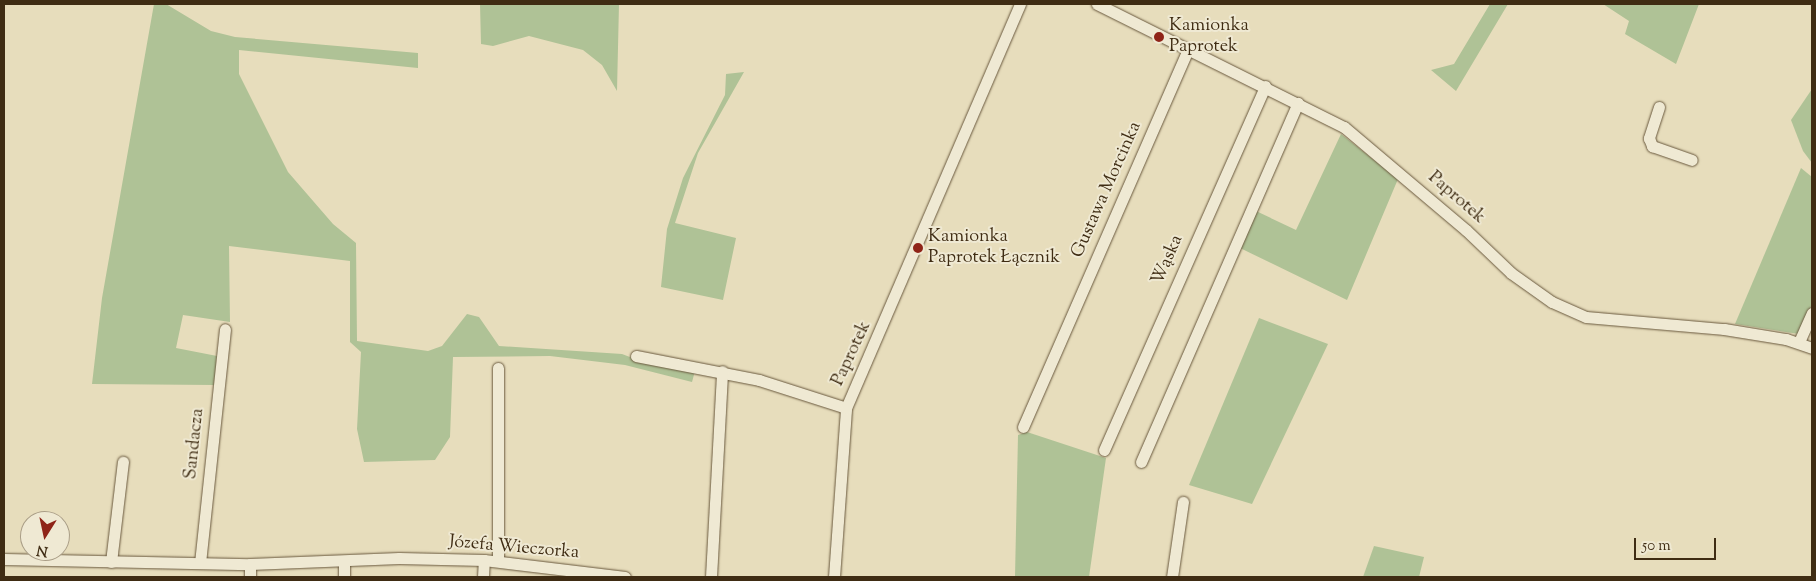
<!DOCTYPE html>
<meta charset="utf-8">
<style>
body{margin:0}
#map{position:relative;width:1816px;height:581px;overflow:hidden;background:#e7ddbc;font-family:"Sorts Mill Goudy",serif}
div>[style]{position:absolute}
.green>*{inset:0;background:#afc296}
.roads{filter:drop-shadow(0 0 1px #69583d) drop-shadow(0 0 1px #69583d)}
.minor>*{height:11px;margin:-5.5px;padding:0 5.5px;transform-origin:5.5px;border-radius:5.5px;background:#efe9d3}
.dots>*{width:14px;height:14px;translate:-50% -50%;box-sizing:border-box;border:2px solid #efe9d3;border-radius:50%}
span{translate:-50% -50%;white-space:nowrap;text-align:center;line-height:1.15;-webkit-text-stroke:4px #efe9d3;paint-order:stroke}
.poi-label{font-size:18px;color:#3f2c13}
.left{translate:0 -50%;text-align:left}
.street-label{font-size:18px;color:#3f2c13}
.frame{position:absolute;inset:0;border:5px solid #3f2c13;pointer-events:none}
.north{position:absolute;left:20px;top:511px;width:50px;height:50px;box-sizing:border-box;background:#efe9d3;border:1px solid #a99d86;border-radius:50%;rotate:190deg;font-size:14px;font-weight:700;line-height:20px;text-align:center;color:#3f2c13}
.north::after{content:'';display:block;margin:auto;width:18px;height:22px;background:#8f2418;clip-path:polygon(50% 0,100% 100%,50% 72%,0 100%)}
.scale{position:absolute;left:1634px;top:538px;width:82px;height:22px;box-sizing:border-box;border:2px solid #3f2c13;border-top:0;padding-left:6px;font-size:15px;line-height:18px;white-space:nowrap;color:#3f2c13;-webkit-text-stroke:4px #efe9d3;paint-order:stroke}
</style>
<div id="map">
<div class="green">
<i style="clip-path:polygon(154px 4px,166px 4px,211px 31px,235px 37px,418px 53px,418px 68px,239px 50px,239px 74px,288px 172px,333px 224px,356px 243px,357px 341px,428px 351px,442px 346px,467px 314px,479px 317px,499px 346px,622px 354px,643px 362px,695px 371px,692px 382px,625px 365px,550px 356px,453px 357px,450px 437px,435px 460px,364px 462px,357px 429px,361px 352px,350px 342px,350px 261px,229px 246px,230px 322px,183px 315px,176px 348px,217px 356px,214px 385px,92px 384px,102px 298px)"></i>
<i style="clip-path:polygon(480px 4px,619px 4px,617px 91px,602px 65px,583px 50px,529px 36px,493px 46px,481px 44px)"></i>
<i style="clip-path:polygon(1490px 4px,1508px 4px,1456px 91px,1431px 70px,1454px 64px)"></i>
<i style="clip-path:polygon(1603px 4px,1699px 4px,1676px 64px,1625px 34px,1629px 21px)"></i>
<i style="clip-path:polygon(744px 72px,698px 153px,675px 223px,736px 238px,723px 300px,661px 287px,667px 229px,683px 178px,725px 95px,726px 74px)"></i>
<i style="clip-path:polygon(1812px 89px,1812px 163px,1803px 151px,1791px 120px)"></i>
<i style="clip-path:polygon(1341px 134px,1398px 179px,1347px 300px,1240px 248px,1256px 211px,1296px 230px)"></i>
<i style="clip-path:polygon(1801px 168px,1812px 177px,1812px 304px,1799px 334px,1735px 324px)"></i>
<i style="clip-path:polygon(1259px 318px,1328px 344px,1252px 504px,1189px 485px)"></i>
<i style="clip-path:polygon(1027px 432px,1106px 458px,1089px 577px,1015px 577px,1018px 435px)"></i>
<i style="clip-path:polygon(1374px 546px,1424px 557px,1419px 577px,1363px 577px)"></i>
</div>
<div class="roads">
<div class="minor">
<i style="left:1097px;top:4px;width:276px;rotate:26.5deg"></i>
<i style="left:1344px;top:127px;width:160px;rotate:40.2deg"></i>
<i style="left:1466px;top:230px;width:62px;rotate:43.7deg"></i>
<i style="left:1511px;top:273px;width:50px;rotate:35.3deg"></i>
<i style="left:1552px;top:302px;width:37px;rotate:24deg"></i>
<i style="left:1586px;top:317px;width:139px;rotate:5deg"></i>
<i style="left:1724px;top:329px;width:63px;rotate:9.2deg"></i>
<i style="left:1786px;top:339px;width:28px;rotate:19deg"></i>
<i style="left:1659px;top:107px;width:33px;rotate:108deg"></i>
<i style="left:1649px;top:138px;width:9px;rotate:69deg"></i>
<i style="left:1652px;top:146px;width:42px;rotate:19.3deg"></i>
<i style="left:1799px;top:342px;width:32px;rotate:-66deg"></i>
<i style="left:636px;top:356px;width:125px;rotate:11deg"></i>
<i style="left:759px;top:380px;width:91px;rotate:17.8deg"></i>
<i style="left:498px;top:368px;width:193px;rotate:90deg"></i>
<i style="left:1023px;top:427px;width:412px;rotate:-66.4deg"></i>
<i style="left:1104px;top:450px;width:398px;rotate:-66.1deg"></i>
<i style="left:1141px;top:462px;width:392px;rotate:-66.4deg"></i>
<i style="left:4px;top:559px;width:246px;rotate:1.2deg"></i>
<i style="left:250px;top:564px;width:149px;rotate:-2.3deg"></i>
<i style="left:399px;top:558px;width:85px;rotate:1.3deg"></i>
<i style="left:484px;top:560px;width:142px;rotate:6.9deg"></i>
<i style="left:111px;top:562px;width:101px;rotate:-83.2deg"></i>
<i style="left:200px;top:563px;width:235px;rotate:-83.9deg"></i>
<i style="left:250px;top:564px;width:13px;rotate:90deg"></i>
<i style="left:344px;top:577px;width:15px;rotate:-90deg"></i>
<i style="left:483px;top:577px;width:17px;rotate:-87deg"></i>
<i style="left:711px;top:577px;width:206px;rotate:-86.9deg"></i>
<i style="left:834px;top:577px;width:169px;rotate:-85.9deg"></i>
<i style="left:846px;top:408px;width:440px;rotate:-66.7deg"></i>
<i style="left:1172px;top:577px;width:76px;rotate:-81.7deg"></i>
</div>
</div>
<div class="dots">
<i style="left:1159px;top:37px;background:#8f2418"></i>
<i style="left:918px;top:248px;background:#8f2418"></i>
</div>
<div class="poi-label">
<span class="left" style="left:1169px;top:37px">Kamionka<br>Paprotek</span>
<span class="left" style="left:928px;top:248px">Kamionka<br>Paprotek Łącznik</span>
</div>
<div class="street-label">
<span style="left:1107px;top:190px;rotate:-66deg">Gustawa Morcinka</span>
<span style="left:1456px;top:198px;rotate:41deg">Paprotek</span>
<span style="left:1168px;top:260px;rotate:-66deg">Wąska</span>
<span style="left:852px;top:354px;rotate:-65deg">Paprotek</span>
<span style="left:195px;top:444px;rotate:-84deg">Sandacza</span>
<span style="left:514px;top:548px;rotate:5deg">Józefa Wieczorka</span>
</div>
<div class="frame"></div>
<div class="north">N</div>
<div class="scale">50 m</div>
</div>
